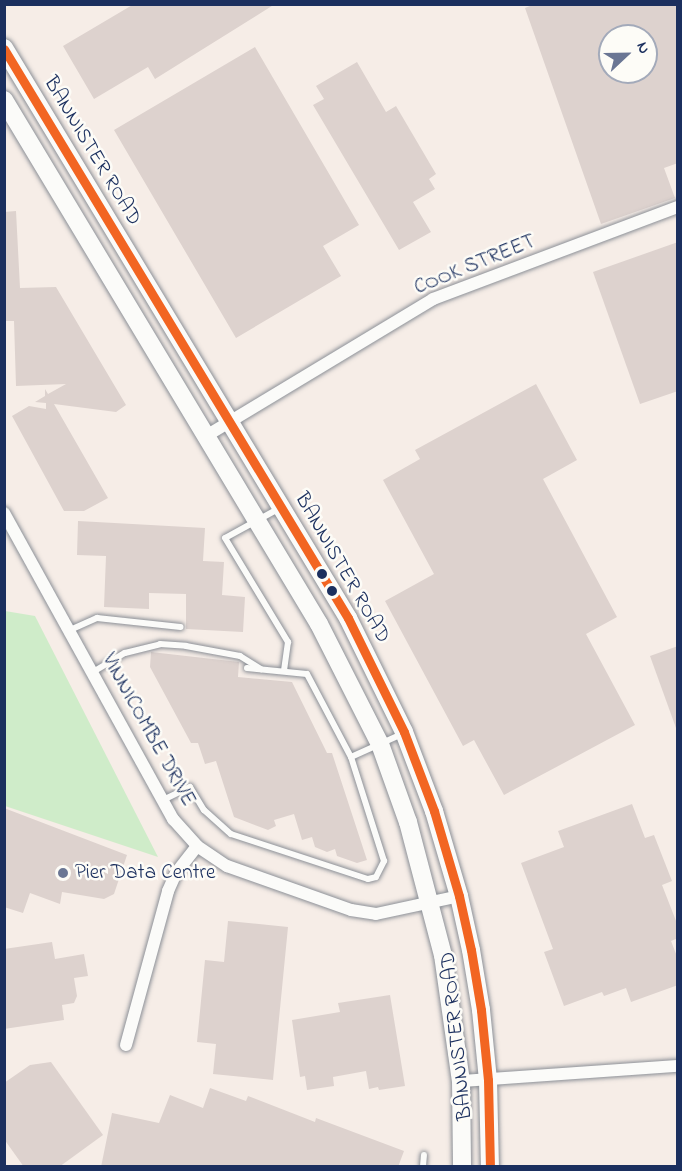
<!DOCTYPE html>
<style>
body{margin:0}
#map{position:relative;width:682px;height:1171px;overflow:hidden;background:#fcfbf8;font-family:"Indie Flower",sans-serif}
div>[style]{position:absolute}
.built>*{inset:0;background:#f6ede7}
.green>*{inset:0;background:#cfecc9}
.building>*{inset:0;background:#ddd2ce}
.roads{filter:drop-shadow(0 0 2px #8c9097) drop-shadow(0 0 2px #8c9097)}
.service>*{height:6px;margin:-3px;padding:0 3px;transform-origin:3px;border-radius:3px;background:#fbfbf9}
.minor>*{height:12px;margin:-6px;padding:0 6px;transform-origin:6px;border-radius:6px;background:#fbfbf9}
.primary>*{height:18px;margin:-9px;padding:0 9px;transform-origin:9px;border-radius:9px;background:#fbfbf9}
.bus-1>*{height:9px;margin:-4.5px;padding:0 4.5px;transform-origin:4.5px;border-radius:4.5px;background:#f26522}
.dots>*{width:16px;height:16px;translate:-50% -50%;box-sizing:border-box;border:3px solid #fdfcf7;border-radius:50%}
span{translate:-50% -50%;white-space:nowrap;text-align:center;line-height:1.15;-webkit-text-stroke:5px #fdfcf7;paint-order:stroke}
.street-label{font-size:21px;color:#1b2f5e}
.poi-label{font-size:21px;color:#1b2f5e}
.left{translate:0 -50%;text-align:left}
.frame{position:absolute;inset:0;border:6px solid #1b2f5e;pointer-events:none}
.north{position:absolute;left:598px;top:24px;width:60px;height:60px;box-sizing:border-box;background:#fdfcf7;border:2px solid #a3aaba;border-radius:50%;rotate:68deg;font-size:16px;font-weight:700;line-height:24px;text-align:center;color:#1b2f5e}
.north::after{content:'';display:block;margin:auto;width:21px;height:27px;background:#6a7694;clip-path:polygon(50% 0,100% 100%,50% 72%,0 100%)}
</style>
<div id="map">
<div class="built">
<i style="clip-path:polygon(evenodd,5px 5px,677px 5px,677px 1166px,5px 1166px,5px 5px,610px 36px,646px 36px,646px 72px,610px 72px,610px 36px)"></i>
</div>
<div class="green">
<i style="clip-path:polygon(5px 611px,35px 616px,158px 857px,5px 806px)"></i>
</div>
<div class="building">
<i style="clip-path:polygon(134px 4px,275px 4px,155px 79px,148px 67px,94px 99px,63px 46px)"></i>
<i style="clip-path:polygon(evenodd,535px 4px,678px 4px,678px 163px,664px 168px,675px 198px,601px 224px,525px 8px,535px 4px,610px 36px,646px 36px,646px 72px,610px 72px,610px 36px)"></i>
<i style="clip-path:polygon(255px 47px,359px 225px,323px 246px,341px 276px,236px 338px,114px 130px)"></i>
<i style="clip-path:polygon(357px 62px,386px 112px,396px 106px,436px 174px,429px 179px,435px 189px,413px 202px,431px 232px,399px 250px,313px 105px,324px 99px,316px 86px)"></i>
<i style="clip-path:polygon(16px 211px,20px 288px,56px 287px,126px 405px,116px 412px,54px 404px,108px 498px,84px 511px,64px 511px,12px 416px,29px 406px,46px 409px,46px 403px,35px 402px,45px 396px,45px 389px,48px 394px,66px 384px,16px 386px,14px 321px,4px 321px,4px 212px)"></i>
<i style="clip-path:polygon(678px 242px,678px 391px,640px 404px,593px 272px)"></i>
<i style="clip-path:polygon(536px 384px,577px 460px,543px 479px,617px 617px,586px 634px,635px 725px,504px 795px,474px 740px,463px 746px,385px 601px,434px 574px,383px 480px,420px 459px,415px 450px)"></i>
<i style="clip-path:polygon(78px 521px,205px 528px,203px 561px,224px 562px,222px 595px,245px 597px,243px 632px,186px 629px,186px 594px,149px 593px,149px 609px,104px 607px,106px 556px,77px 555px)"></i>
<i style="clip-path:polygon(678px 646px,678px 727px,676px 728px,650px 656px)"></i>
<i style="clip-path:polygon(151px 652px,239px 662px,238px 677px,292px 682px,327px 753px,332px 753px,367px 860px,357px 863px,337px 856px,335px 849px,327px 852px,315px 847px,312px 837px,302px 840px,294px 814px,274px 820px,276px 826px,268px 830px,234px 817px,216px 761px,205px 764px,198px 743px,191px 743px,150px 667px)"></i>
<i style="clip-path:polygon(632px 804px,645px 838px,654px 835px,672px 881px,662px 885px,678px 926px,678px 938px,671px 941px,678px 959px,678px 985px,631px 1002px,626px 988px,604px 996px,602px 992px,564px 1006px,544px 952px,553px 949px,521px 863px,564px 847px,558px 831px)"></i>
<i style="clip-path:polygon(4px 808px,127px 855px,114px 894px,104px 899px,62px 892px,60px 904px,30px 893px,23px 913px,4px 907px)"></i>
<i style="clip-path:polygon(228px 921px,288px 927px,273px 1080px,213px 1074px,216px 1044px,197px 1042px,205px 960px,224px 962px)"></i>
<i style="clip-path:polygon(52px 942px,55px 959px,84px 954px,88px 976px,74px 978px,77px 996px,74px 1003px,62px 1005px,64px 1020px,4px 1029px,4px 949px)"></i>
<i style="clip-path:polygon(390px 995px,405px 1086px,379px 1090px,378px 1087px,369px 1089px,366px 1071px,333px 1077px,334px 1086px,307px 1090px,305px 1076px,300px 1077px,292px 1020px,340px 1012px,338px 1003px)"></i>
<i style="clip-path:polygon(51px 1062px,103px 1135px,59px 1167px,24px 1167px,4px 1139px,4px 1083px,30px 1065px)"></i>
<i style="clip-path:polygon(210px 1088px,246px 1101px,248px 1096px,315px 1122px,316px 1118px,404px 1151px,398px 1167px,101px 1167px,112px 1113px,159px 1123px,170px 1095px,203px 1108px)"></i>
</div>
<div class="roads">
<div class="service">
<i style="left:278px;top:509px;width:60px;rotate:151.3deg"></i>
<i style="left:225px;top:538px;width:122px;rotate:58.8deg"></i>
<i style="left:288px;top:642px;width:29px;rotate:98deg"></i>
<i style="left:70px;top:630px;width:30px;rotate:-24deg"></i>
<i style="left:97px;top:618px;width:84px;rotate:6.1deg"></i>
<i style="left:247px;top:668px;width:60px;rotate:5.7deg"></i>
<i style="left:307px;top:674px;width:94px;rotate:62.1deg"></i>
<i style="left:93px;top:672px;width:37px;rotate:-31deg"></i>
<i style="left:125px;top:653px;width:36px;rotate:-14deg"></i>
<i style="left:160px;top:644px;width:26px;rotate:4deg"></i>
<i style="left:186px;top:646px;width:55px;rotate:10.5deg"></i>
<i style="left:240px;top:656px;width:25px;rotate:32deg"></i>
<i style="left:163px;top:800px;width:30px;rotate:-26deg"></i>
<i style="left:190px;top:787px;width:27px;rotate:59deg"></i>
<i style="left:204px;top:810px;width:36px;rotate:42deg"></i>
<i style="left:231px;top:834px;width:144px;rotate:18.2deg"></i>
<i style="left:368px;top:879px;width:8px;rotate:-14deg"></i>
<i style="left:376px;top:877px;width:18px;rotate:-63deg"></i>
<i style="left:384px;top:861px;width:109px;rotate:-107.6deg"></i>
<i style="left:351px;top:757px;width:56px;rotate:-24.3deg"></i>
<i style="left:423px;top:1166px;width:11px;rotate:-85deg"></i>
</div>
<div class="minor">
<i style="left:206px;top:436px;width:265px;rotate:-31.1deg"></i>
<i style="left:433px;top:299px;width:262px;rotate:-20.6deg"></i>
<i style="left:4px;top:513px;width:350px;rotate:61.1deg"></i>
<i style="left:173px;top:819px;width:36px;rotate:48deg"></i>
<i style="left:197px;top:846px;width:36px;rotate:34deg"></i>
<i style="left:227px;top:866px;width:132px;rotate:19.5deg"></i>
<i style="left:351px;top:910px;width:25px;rotate:9deg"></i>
<i style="left:376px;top:914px;width:85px;rotate:-12.2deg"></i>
<i style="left:126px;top:1045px;width:160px;rotate:-74.7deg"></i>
<i style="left:168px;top:891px;width:20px;rotate:-66deg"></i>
<i style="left:176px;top:873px;width:34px;rotate:-52deg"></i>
<i style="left:461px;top:1081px;width:218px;rotate:-4deg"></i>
</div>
<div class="primary">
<i style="left:4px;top:48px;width:666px;rotate:58.89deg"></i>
<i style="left:348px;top:618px;width:127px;rotate:63.8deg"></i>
<i style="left:404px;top:732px;width:85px;rotate:69.2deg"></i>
<i style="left:434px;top:811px;width:89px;rotate:73.6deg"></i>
<i style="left:459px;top:896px;width:55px;rotate:77.5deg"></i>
<i style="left:471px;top:950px;width:61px;rotate:80.5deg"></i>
<i style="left:481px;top:1010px;width:70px;rotate:84.3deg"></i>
<i style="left:488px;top:1080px;width:86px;rotate:88.7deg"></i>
<i style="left:4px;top:100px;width:611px;rotate:58.99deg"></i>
<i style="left:319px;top:624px;width:135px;rotate:63.1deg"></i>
<i style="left:380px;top:744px;width:83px;rotate:70.3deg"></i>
<i style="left:408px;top:822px;width:138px;rotate:75.3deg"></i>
<i style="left:443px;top:955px;width:127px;rotate:81.9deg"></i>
<i style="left:461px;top:1081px;width:85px;rotate:89.3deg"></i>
</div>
</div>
<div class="bus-1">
<i style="left:4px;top:49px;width:665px;rotate:58.84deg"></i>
<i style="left:348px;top:618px;width:127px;rotate:63.8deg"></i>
<i style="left:404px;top:732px;width:85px;rotate:69.2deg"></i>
<i style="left:434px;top:811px;width:89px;rotate:73.6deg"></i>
<i style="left:459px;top:896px;width:55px;rotate:77.5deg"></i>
<i style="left:471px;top:950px;width:61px;rotate:80.5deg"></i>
<i style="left:481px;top:1010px;width:70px;rotate:84.3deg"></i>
<i style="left:488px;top:1080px;width:86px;rotate:88.7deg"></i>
</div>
<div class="dots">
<i style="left:322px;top:574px;background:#1b2f5e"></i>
<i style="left:332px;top:591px;background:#1b2f5e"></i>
<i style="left:63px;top:873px;background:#6a7694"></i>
</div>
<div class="street-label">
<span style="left:92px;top:151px;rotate:59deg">BANNISTER ROAD</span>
<span style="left:475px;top:265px;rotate:-22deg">COOK STREET</span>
<span style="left:342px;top:568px;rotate:60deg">BANNISTER ROAD</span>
<span style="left:148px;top:730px;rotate:61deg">VINNICOMBE DRIVE</span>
<span style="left:457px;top:1036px;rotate:-96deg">BANNISTER ROAD</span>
</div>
<div class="poi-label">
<span class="left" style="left:75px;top:873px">Pier Data Centre</span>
</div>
<div class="frame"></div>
<div class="north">N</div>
</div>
